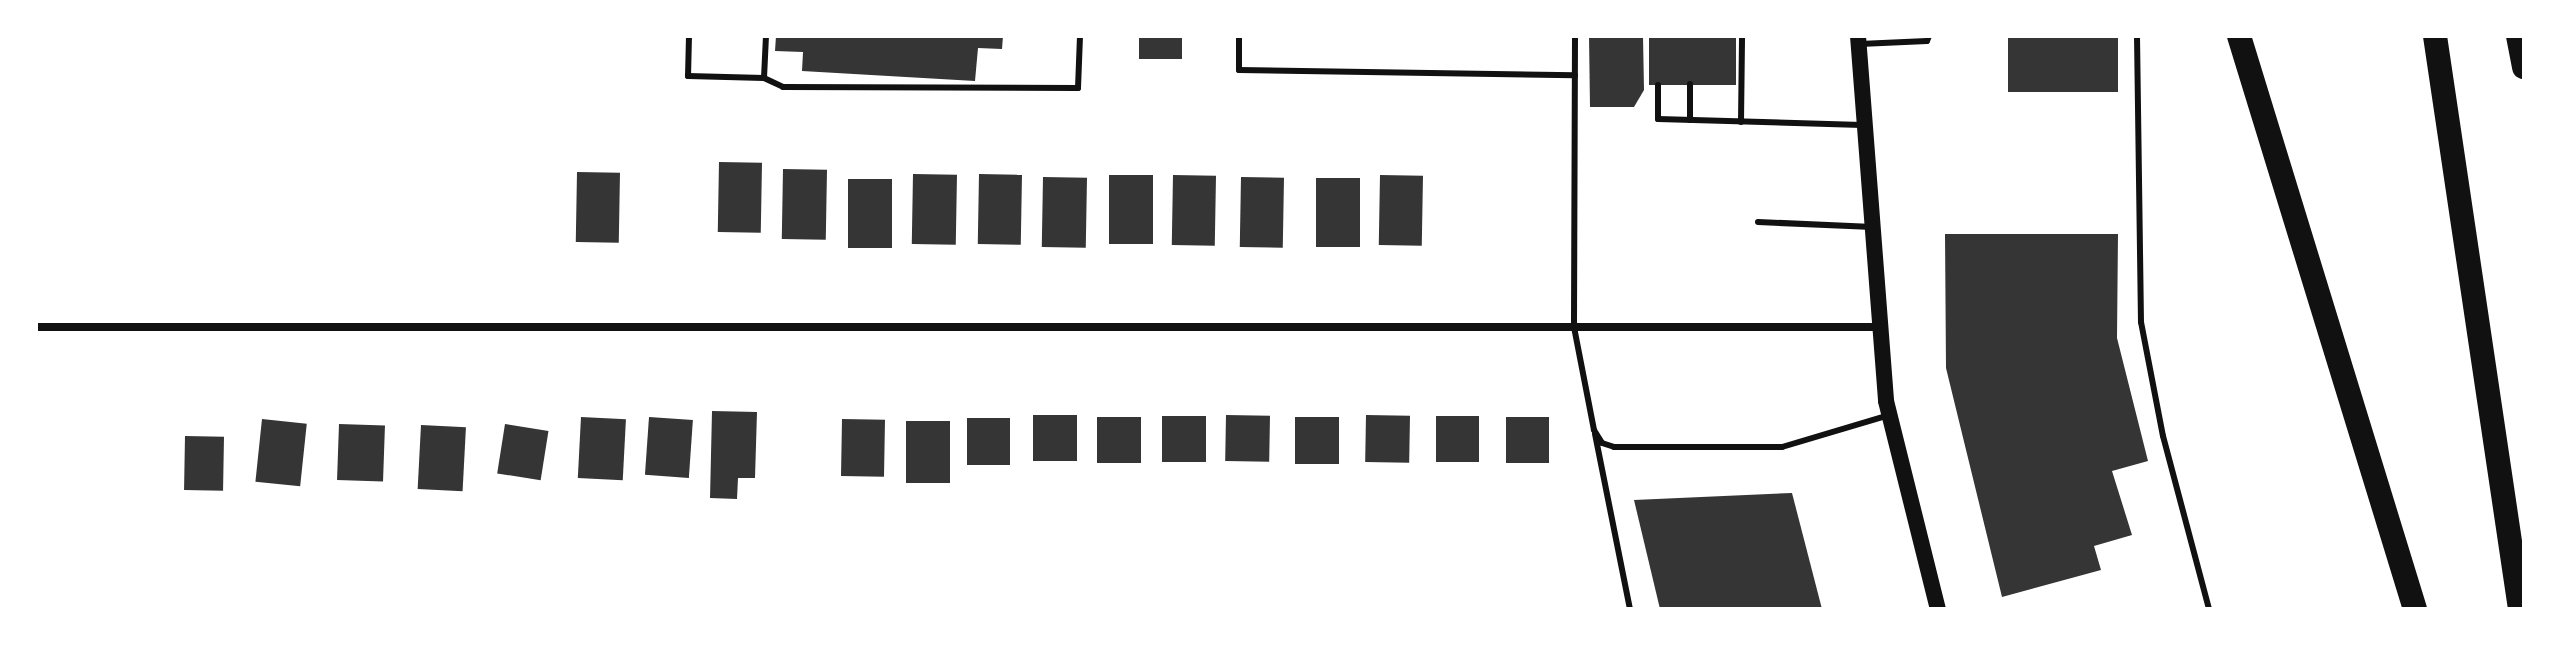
<!DOCTYPE html>
<style>
body{margin:0}
#map{position:relative;width:2560px;height:645px;overflow:hidden;background:#fff;font-family:Raleway,sans-serif}
div>[style]{position:absolute}
.building>*{inset:0;background:#353535;transform-origin:0 0}
.service>*{height:6px;margin:-3px;padding:0 3px;transform-origin:3px;border-radius:3px;background:#111}
.minor>*{height:8px;margin:-4px;padding:0 4px;transform-origin:4px;border-radius:4px;background:#111}
.secondary>*{height:16px;margin:-8px;padding:0 8px;transform-origin:8px;border-radius:8px;background:#111}
.motorway>*{height:24px;margin:-12px;padding:0 12px;transform-origin:12px;border-radius:12px;background:#111}
span{translate:-50% -50%;white-space:nowrap;text-align:center;line-height:1.15;-webkit-text-stroke:7px #fff;paint-order:stroke}
.frame{position:absolute;inset:0;border:38px solid #fff;pointer-events:none}
</style>
<div id="map">
<div class="building">
<i style="clip-path:polygon(776px 36px,1003px 36px,1002px 49px,978px 48px,975px 81px,802px 71px,803px 52px,775px 51px)"></i>
<i style="left:1139px;top:36px;width:43px;height:23px"></i>
<i style="clip-path:polygon(1589px 36px,1643px 36px,1644px 90px,1634px 107px,1590px 107px)"></i>
<i style="left:1649px;top:36px;width:87px;height:49px"></i>
<i style="left:2008px;top:36px;width:110px;height:56px"></i>
<i style="left:719px;top:162px;width:43px;height:70px;rotate:1deg"></i>
<i style="left:783px;top:169px;width:44px;height:70px;rotate:1deg"></i>
<i style="left:577px;top:172px;width:43px;height:70px;rotate:1deg"></i>
<i style="left:913px;top:174px;width:44px;height:70px;rotate:1deg"></i>
<i style="left:979px;top:174px;width:43px;height:70px;rotate:1deg"></i>
<i style="left:1109px;top:175px;width:44px;height:69px"></i>
<i style="left:1173px;top:175px;width:43px;height:70px;rotate:1deg"></i>
<i style="left:1380px;top:175px;width:43px;height:70px;rotate:1deg"></i>
<i style="left:1043px;top:177px;width:44px;height:70px;rotate:1deg"></i>
<i style="left:1241px;top:177px;width:43px;height:70px;rotate:1deg"></i>
<i style="left:1316px;top:178px;width:44px;height:69px"></i>
<i style="left:848px;top:179px;width:44px;height:69px"></i>
<i style="clip-path:polygon(1945px 234px,2118px 234px,2117px 338px,2148px 461px,2112px 471px,2132px 535px,2094px 546px,2101px 570px,2002px 597px,1946px 368px)"></i>
<i style="clip-path:polygon(712px 411px,757px 412px,755px 478px,738px 478px,737px 499px,710px 498px)"></i>
<i style="left:1033px;top:415px;width:44px;height:46px"></i>
<i style="left:1226px;top:415px;width:44px;height:46px;rotate:1deg"></i>
<i style="left:1366px;top:415px;width:44px;height:47px;rotate:1deg"></i>
<i style="left:1162px;top:416px;width:44px;height:46px"></i>
<i style="left:1436px;top:416px;width:43px;height:46px"></i>
<i style="left:581px;top:417px;width:45px;height:61px;rotate:3deg"></i>
<i style="left:649px;top:417px;width:44px;height:58px;rotate:4deg"></i>
<i style="left:1097px;top:417px;width:44px;height:46px"></i>
<i style="left:1295px;top:417px;width:44px;height:47px"></i>
<i style="left:1506px;top:417px;width:43px;height:46px"></i>
<i style="left:1010px;top:418px;width:47px;height:43px;rotate:90deg"></i>
<i style="left:262px;top:419px;width:45px;height:63px;rotate:6deg"></i>
<i style="left:842px;top:419px;width:43px;height:57px;rotate:1deg"></i>
<i style="left:906px;top:421px;width:44px;height:62px"></i>
<i style="left:339px;top:424px;width:46px;height:56px;rotate:2deg"></i>
<i style="left:505px;top:424px;width:44px;height:50px;rotate:9deg"></i>
<i style="left:421px;top:425px;width:45px;height:64px;rotate:3deg"></i>
<i style="left:185px;top:436px;width:39px;height:54px;rotate:1deg"></i>
<i style="clip-path:polygon(1792px 493px,1822px 609px,1660px 609px,1634px 500px)"></i>
</div>
<div class="service">
<i style="left:689px;top:36px;width:40px;rotate:91.4deg"></i>
<i style="left:688px;top:76px;width:76px;rotate:1.5deg"></i>
<i style="left:764px;top:78px;width:42px;rotate:-87.3deg"></i>
<i style="left:1239px;top:36px;width:34px;rotate:90deg"></i>
<i style="left:1239px;top:70px;width:336px;rotate:0.9deg"></i>
<i style="left:1575px;top:36px;width:291px;rotate:90.2deg"></i>
<i style="left:1574px;top:327px;width:105px;rotate:79deg"></i>
<i style="left:1594px;top:430px;width:15px;rotate:58deg"></i>
<i style="left:1602px;top:443px;width:13px;rotate:18deg"></i>
<i style="left:1614px;top:447px;width:168px"></i>
<i style="left:1782px;top:447px;width:109px;rotate:-16.6deg"></i>
<i style="left:2137px;top:36px;width:286px;rotate:89.2deg"></i>
<i style="left:2141px;top:322px;width:116px;rotate:79.1deg"></i>
<i style="left:2163px;top:436px;width:179px;rotate:75.1deg"></i>
<i style="left:1860px;top:44px;width:67px;rotate:-2.6deg"></i>
<i style="left:1927px;top:41px;width:5px;rotate:-68deg"></i>
<i style="left:764px;top:78px;width:21px;rotate:25deg"></i>
<i style="left:783px;top:87px;width:295px;rotate:0.2deg"></i>
<i style="left:1078px;top:88px;width:52px;rotate:-87.8deg"></i>
<i style="left:1658px;top:85px;width:34px;rotate:90deg"></i>
<i style="left:1658px;top:119px;width:204px;rotate:1.7deg"></i>
<i style="left:1690px;top:120px;width:36px;rotate:-90deg"></i>
<i style="left:1741px;top:122px;width:86px;rotate:-89.3deg"></i>
<i style="left:1758px;top:222px;width:115px;rotate:2.5deg"></i>
<i style="left:1595px;top:434px;width:178px;rotate:78.7deg"></i>
</div>
<div class="minor">
<i style="left:36px;top:327px;width:1844px"></i>
</div>
<div class="secondary">
<i style="left:1858px;top:36px;width:366px;rotate:85.6deg"></i>
<i style="left:1886px;top:401px;width:214px;rotate:76deg"></i>
</div>
<div class="motorway">
<i style="left:2239px;top:36px;width:599px;rotate:72.93deg"></i>
<i style="left:2435px;top:36px;width:579px;rotate:81.56deg"></i>
<i style="left:2518px;top:36px;width:32px;rotate:79deg"></i>
</div>
<div class="frame"></div>
</div>
